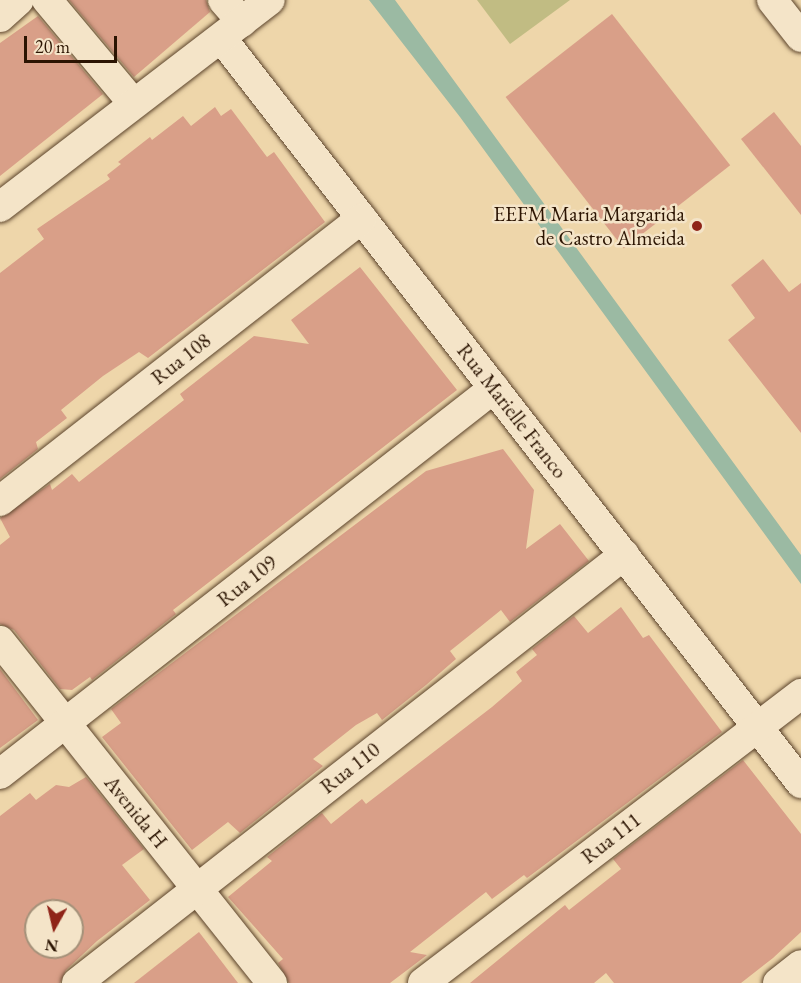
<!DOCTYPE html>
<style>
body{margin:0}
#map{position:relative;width:801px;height:983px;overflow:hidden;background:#eed6aa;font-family:"EB Garamond",serif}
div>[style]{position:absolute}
.green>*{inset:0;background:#c1bc83}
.water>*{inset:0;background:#9bbaa3}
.building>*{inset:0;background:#d99f88;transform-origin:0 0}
.roads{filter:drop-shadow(0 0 2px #5c442c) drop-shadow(0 0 2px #5c442c)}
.minor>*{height:30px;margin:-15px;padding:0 15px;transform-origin:15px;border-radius:15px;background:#f4e4c8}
.dots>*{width:16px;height:16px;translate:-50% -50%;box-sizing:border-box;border:3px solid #f4e4c8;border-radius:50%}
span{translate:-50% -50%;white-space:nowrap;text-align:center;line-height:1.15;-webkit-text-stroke:5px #f4e4c8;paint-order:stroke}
.poi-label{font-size:21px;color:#2b1402}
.right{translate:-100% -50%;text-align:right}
.street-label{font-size:21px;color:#2b1402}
.north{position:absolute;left:24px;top:899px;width:60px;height:60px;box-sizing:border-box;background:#f4e4c8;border:2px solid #a49179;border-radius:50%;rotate:188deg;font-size:16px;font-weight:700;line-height:24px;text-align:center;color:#2b1402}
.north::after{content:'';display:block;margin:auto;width:21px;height:27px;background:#8f2418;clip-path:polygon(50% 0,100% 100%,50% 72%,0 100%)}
.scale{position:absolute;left:24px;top:36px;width:93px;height:27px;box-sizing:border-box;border:3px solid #2b1402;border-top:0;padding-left:8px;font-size:18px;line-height:21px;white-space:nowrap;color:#2b1402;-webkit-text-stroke:4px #f4e4c8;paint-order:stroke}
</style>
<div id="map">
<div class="green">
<i style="clip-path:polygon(477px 0,570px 0,510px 44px)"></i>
</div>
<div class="water">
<i style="clip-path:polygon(369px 0,395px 0,801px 555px,801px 584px,460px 117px)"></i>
</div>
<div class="building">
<i style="clip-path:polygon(69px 0,206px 0,210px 12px,134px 77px)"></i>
<i style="left:612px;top:14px;width:192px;height:135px;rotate:52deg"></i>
<i style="clip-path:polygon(38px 16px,103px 94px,0 176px,0 43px)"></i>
<i style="clip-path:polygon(215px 107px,221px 116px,231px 109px,267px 157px,274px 152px,325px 222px,148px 358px,139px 352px,103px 376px,61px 410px,67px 418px,36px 442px,38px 449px,0 479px,0 273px,44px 239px,37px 229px,110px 179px,107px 175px,121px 164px,118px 162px,150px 137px,152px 140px,183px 116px,191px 126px)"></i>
<i style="clip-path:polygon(774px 112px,801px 146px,801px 215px,741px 139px)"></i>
<i style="clip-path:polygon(763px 259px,789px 292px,801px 283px,801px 433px,728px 340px,755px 318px,731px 285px)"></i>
<i style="clip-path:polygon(360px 267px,457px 390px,173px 610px,176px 614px,92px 680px,90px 677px,72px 690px,60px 689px,14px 630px,0 624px,0 545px,10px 537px,0 518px,50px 484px,52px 490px,72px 474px,79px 482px,184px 400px,180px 394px,254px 336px,309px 344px,291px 320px)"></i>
<i style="clip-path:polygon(503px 449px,534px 490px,526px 549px,560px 524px,589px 561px,510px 622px,501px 610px,480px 627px,450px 651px,456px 659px,426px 685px,382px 720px,377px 713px,356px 725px,313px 759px,323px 766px,240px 833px,228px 822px,192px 850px,102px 737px,121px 723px,111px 709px,426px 471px)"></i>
<i style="clip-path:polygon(621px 607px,643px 638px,649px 635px,722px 732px,527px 878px,524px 875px,492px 899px,486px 892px,410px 952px,427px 955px,390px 983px,289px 983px,278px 963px,283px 959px,228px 897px,272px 861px,267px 857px,322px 813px,331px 824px,362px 799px,366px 804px,492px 707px,522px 681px,516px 672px,537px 655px,532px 649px,574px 616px,588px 633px)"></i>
<i style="clip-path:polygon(0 669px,38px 720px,0 748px)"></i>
<i style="clip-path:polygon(743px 760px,801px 834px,801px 932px,773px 958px,741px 983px,614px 983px,606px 973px,594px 983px,470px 983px,565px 905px,569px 910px,621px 869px,613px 859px)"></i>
<i style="clip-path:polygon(evenodd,86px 777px,144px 849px,122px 865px,150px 900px,97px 941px,66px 970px,60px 983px,0 983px,0 816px,30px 793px,36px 800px,56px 785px,69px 787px,86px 777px,36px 911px,72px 911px,72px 947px,36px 947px,36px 911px)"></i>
<i style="clip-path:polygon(199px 932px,238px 983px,134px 983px)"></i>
</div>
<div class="roads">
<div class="minor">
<i style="left:47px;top:0;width:134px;rotate:50.1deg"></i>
<i style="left:223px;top:0;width:29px;rotate:49deg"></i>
<i style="left:772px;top:0;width:47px;rotate:51.9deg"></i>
<i style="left:0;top:17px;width:25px;rotate:-42deg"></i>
<i style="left:222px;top:39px;width:943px;rotate:52.11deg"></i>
<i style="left:0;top:207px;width:340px;rotate:-37.5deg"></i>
<i style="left:0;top:501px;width:459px;rotate:-38deg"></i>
<i style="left:0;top:641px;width:437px;rotate:51.5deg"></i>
<i style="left:0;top:774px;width:627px;rotate:-38deg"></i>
<i style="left:77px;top:983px;width:695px;rotate:-38.04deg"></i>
<i style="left:423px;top:983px;width:476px;rotate:-37.4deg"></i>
<i style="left:778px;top:983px;width:29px;rotate:-38deg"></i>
</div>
</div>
<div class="dots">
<i style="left:697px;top:226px;background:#8f2418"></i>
</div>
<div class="poi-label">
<span class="right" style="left:685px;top:226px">EEFM Maria Margarida<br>de Castro Almeida</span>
</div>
<div class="street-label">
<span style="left:181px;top:359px;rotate:-38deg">Rua 108</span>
<span style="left:512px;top:411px;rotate:52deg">Rua Marielle Franco</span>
<span style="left:247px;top:581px;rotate:-38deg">Rua 109</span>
<span style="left:350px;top:768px;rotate:-38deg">Rua 110</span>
<span style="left:136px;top:812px;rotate:51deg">Avenida H</span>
<span style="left:611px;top:838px;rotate:-38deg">Rua 111</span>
</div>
<div class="north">N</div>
<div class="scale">20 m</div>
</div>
